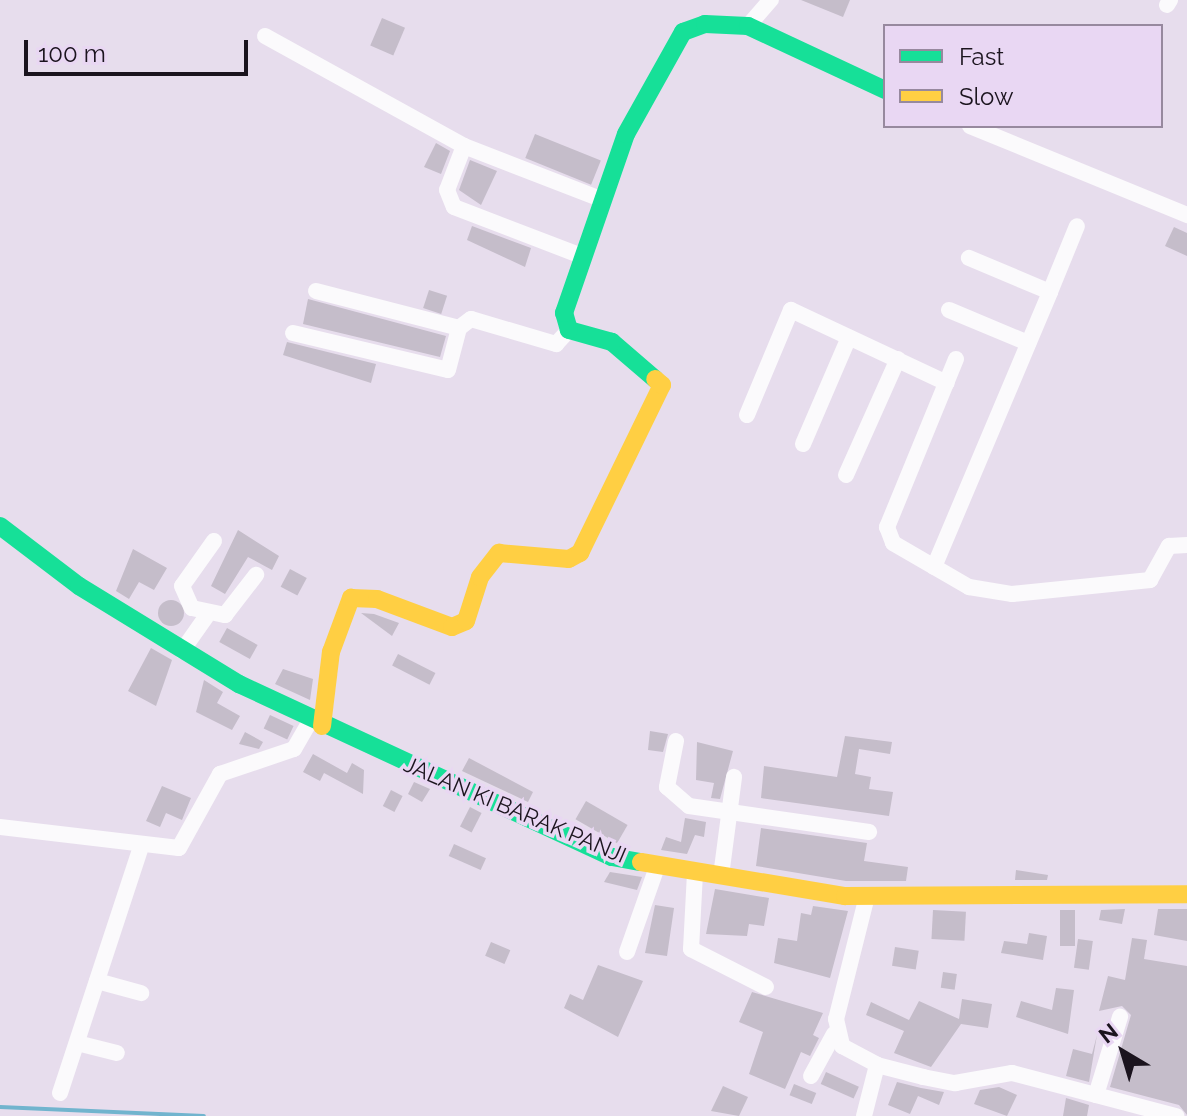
<!DOCTYPE html>
<style>
body{margin:0}
#map{position:relative;width:1187px;height:1116px;overflow:hidden;background:#e7dded;font-family:Raleway,sans-serif}
div>[style]{position:absolute}
.stream>*{height:4px;margin:-2px;padding:0 2px;transform-origin:2px;border-radius:2px;background:#71b4ce}
.building>*{inset:0;background:#c5bdca;transform-origin:0 0}
.round{border-radius:50%}
.street>*{height:16px;margin:-8px;padding:0 8px;transform-origin:8px;border-radius:8px;background:#fbfafc}
.fast>*{height:18px;margin:-9px;padding:0 9px;transform-origin:9px;border-radius:9px;background:#16e098}
.slow>*{height:18px;margin:-9px;padding:0 9px;transform-origin:9px;border-radius:9px;background:#ffcf43}
span{translate:-50% -50%;white-space:nowrap;text-align:center;line-height:1.15;-webkit-text-stroke:7px #e9d7f3;paint-order:stroke}
.street-label{font-size:22px;color:#1b141e}
.legend{position:absolute;left:883px;top:24px;width:280px;height:104px;box-sizing:border-box;background:#e9d7f3;border:2px solid #97899e;margin:0;padding:10px 14px;list-style:none;font-size:24px;color:#1b141e}
.legend li{display:flex;align-items:center;gap:16px;height:40px}
.legend b{width:40px;border:2px solid #97899e}
.north{position:absolute;left:1083px;top:1012px;width:80px;height:80px;-webkit-text-stroke:6px #e9d7f3;paint-order:stroke;rotate:322deg;font-size:22px;font-weight:700;line-height:32px;text-align:center;color:#1b141e}
.north::after{content:'';display:block;margin:auto;width:28px;height:36px;background:#1b141e;clip-path:polygon(50% 0,100% 100%,50% 72%,0 100%)}
.scale{position:absolute;left:24px;top:40px;width:224px;height:36px;box-sizing:border-box;border:4px solid #1b141e;border-top:0;padding-left:10px;font-size:24px;line-height:28px;white-space:nowrap;color:#1b141e;-webkit-text-stroke:6px #e9d7f3;paint-order:stroke}
</style>
<div id="map">
<div class="stream">
<i style="left:0;top:1107px;width:204px;rotate:2.5deg"></i>
</div>
<div class="building">
<i style="clip-path:polygon(801px 0,850px 0,843px 17px)"></i>
<i style="left:382px;top:18px;width:25px;height:30px;rotate:23deg"></i>
<i style="left:535px;top:134px;width:71px;height:26px;rotate:22deg"></i>
<i style="clip-path:polygon(436px 143px,450px 151px,441px 174px,424px 167px)"></i>
<i style="clip-path:polygon(470px 160px,497px 171px,481px 205px,459px 190px)"></i>
<i style="clip-path:polygon(472px 226px,531px 248px,525px 267px,467px 240px)"></i>
<i style="clip-path:polygon(1174px 227px,1187px 233px,1187px 256px,1165px 246px)"></i>
<i style="left:429px;top:290px;width:19px;height:19px;rotate:18deg"></i>
<i style="clip-path:polygon(308px 299px,446px 336px,440px 357px,303px 324px)"></i>
<i style="clip-path:polygon(287px 342px,376px 364px,371px 383px,283px 355px)"></i>
<i style="clip-path:polygon(238px 530px,279px 556px,272px 570px,248px 557px,225px 594px,211px 586px)"></i>
<i style="clip-path:polygon(133px 549px,167px 568px,154px 590px,139px 582px,129px 599px,116px 591px)"></i>
<i style="left:290px;top:569px;width:19px;height:20px;rotate:28deg"></i>
<i class="round" style="left:158px;top:600px;width:26px;height:26px"></i>
<i style="clip-path:polygon(361px 613px,374px 614px,399px 623px,392px 636px)"></i>
<i style="left:227px;top:628px;width:35px;height:16px;rotate:29deg"></i>
<i style="clip-path:polygon(151px 648px,172px 660px,156px 706px,128px 691px)"></i>
<i style="left:398px;top:654px;width:42px;height:13px;rotate:27deg"></i>
<i style="clip-path:polygon(283px 669px,313px 679px,310px 700px,275px 684px)"></i>
<i style="clip-path:polygon(204px 680px,223px 692px,217px 703px,240px 716px,232px 730px,196px 712px)"></i>
<i style="left:270px;top:715px;width:26px;height:15px;rotate:25deg"></i>
<i style="clip-path:polygon(650px 731px,668px 734px,663px 752px,648px 750px)"></i>
<i style="clip-path:polygon(245px 732px,263px 742px,259px 749px,239px 744px)"></i>
<i style="clip-path:polygon(845px 736px,892px 742px,890px 754px,859px 749px,855px 774px,871px 777px,869px 789px,893px 792px,889px 816px,761px 798px,764px 766px,837px 777px)"></i>
<i style="clip-path:polygon(697px 742px,733px 751px,720px 799px,711px 798px,714px 783px,696px 780px)"></i>
<i style="clip-path:polygon(313px 754px,347px 773px,352px 763px,364px 770px,363px 794px,324px 773px,320px 781px,303px 772px)"></i>
<i style="clip-path:polygon(469px 758px,533px 792px,528px 802px,462px 771px)"></i>
<i style="clip-path:polygon(414px 782px,430px 789px,422px 802px,408px 794px)"></i>
<i style="clip-path:polygon(162px 786px,191px 798px,182px 820px,166px 813px,160px 827px,146px 821px)"></i>
<i style="left:391px;top:790px;width:13px;height:18px;rotate:27deg"></i>
<i style="left:586px;top:801px;width:48px;height:21px;rotate:30deg"></i>
<i style="left:470px;top:807px;width:13px;height:22px;rotate:27deg"></i>
<i style="clip-path:polygon(685px 818px,706px 822px,704px 837px,695px 835px,687px 854px,661px 850px,666px 837px,681px 842px)"></i>
<i style="clip-path:polygon(761px 828px,867px 843px,864px 861px,908px 867px,906px 881px,846px 881px,756px 866px)"></i>
<i style="left:454px;top:844px;width:35px;height:13px;rotate:24deg"></i>
<i style="clip-path:polygon(1016px 870px,1048px 875px,1047px 880px,1015px 880px)"></i>
<i style="clip-path:polygon(610px 872px,642px 877px,637px 890px,604px 882px)"></i>
<i style="clip-path:polygon(715px 889px,769px 898px,764px 926px,749px 924px,747px 936px,706px 934px)"></i>
<i style="clip-path:polygon(655px 905px,674px 908px,667px 956px,645px 953px)"></i>
<i style="clip-path:polygon(813px 906px,848px 911px,830px 978px,774px 963px,778px 938px,797px 941px,801px 913px,811px 915px)"></i>
<i style="clip-path:polygon(1125px 909px,1122px 924px,1099px 920px,1101px 910px)"></i>
<i style="clip-path:polygon(1158px 909px,1187px 909px,1187px 941px,1154px 935px)"></i>
<i style="left:933px;top:910px;width:33px;height:29px;rotate:3deg"></i>
<i style="left:1060px;top:910px;width:15px;height:36px"></i>
<i style="clip-path:polygon(1029px 933px,1047px 936px,1043px 960px,1001px 953px,1004px 941px,1027px 944px)"></i>
<i style="clip-path:polygon(1132px 938px,1147px 940px,1144px 959px,1187px 966px,1187px 1115px,1179px 1105px,1110px 1087px,1131px 1015px,1122px 1006px,1099px 1011px,1108px 976px,1125px 980px)"></i>
<i style="left:1078px;top:939px;width:15px;height:29px;rotate:8deg"></i>
<i style="left:491px;top:942px;width:21px;height:15px;rotate:23deg"></i>
<i style="left:895px;top:947px;width:24px;height:19px;rotate:9deg"></i>
<i style="clip-path:polygon(598px 965px,643px 981px,618px 1037px,564px 1008px,570px 994px,583px 1000px)"></i>
<i style="left:943px;top:972px;width:14px;height:16px;rotate:8deg"></i>
<i style="clip-path:polygon(1056px 988px,1074px 990px,1068px 1034px,1016px 1017px,1021px 1001px,1052px 1010px)"></i>
<i style="clip-path:polygon(752px 992px,823px 1013px,813px 1035px,819px 1038px,810px 1056px,801px 1052px,785px 1089px,749px 1074px,763px 1032px,739px 1022px)"></i>
<i style="clip-path:polygon(962px 999px,992px 1004px,988px 1028px,961px 1024px,931px 1067px,894px 1053px,904px 1031px,866px 1015px,871px 1002px,909px 1020px,919px 1001px,959px 1019px)"></i>
<i style="clip-path:polygon(1097px 1035px,1089px 1082px,1066px 1076px,1073px 1049px,1092px 1054px)"></i>
<i style="left:826px;top:1072px;width:36px;height:13px;rotate:24deg"></i>
<i style="clip-path:polygon(897px 1082px,921px 1088px,944px 1092px,939px 1105px,918px 1096px,910px 1114px,888px 1105px)"></i>
<i style="left:794px;top:1084px;width:24px;height:12px;rotate:22deg"></i>
<i style="clip-path:polygon(723px 1086px,748px 1097px,739px 1116px,711px 1111px)"></i>
<i style="clip-path:polygon(999px 1087px,1017px 1095px,1007px 1116px,974px 1104px,980px 1090px)"></i>
<i style="clip-path:polygon(1066px 1098px,1089px 1105px,1087px 1116px,1063px 1116px)"></i>
</div>
<div class="street">
<i style="left:1167px;top:5px;width:6px;rotate:-59deg"></i>
<i style="left:748px;top:26px;width:35px;rotate:-49deg"></i>
<i style="left:265px;top:36px;width:227px;rotate:28.9deg"></i>
<i style="left:464px;top:146px;width:149px;rotate:21.2deg"></i>
<i style="left:970px;top:126px;width:235px;rotate:22.3deg"></i>
<i style="left:464px;top:146px;width:47px;rotate:111.1deg"></i>
<i style="left:447px;top:190px;width:18px;rotate:68deg"></i>
<i style="left:454px;top:207px;width:134px;rotate:21deg"></i>
<i style="left:316px;top:291px;width:148px;rotate:14.5deg"></i>
<i style="left:1050px;top:292px;width:71px;rotate:-67.8deg"></i>
<i style="left:949px;top:310px;width:86px;rotate:22.7deg"></i>
<i style="left:293px;top:333px;width:159px;rotate:13.4deg"></i>
<i style="left:448px;top:370px;width:43px;rotate:-75.3deg"></i>
<i style="left:459px;top:328px;width:15px;rotate:-37deg"></i>
<i style="left:471px;top:319px;width:89px;rotate:16.4deg"></i>
<i style="left:556px;top:344px;width:19px;rotate:-47deg"></i>
<i style="left:956px;top:359px;width:182px;rotate:112.3deg"></i>
<i style="left:887px;top:527px;width:17px;rotate:69deg"></i>
<i style="left:893px;top:543px;width:88px;rotate:30.1deg"></i>
<i style="left:969px;top:587px;width:44px;rotate:9.2deg"></i>
<i style="left:1012px;top:594px;width:139px;rotate:-5.8deg"></i>
<i style="left:1150px;top:580px;width:39px;rotate:-61deg"></i>
<i style="left:1169px;top:546px;width:18px;rotate:-3deg"></i>
<i style="left:747px;top:415px;width:114px;rotate:-67.3deg"></i>
<i style="left:791px;top:310px;width:172px;rotate:25.1deg"></i>
<i style="left:803px;top:444px;width:116px;rotate:-66.7deg"></i>
<i style="left:846px;top:475px;width:127px;rotate:-65.9deg"></i>
<i style="left:214px;top:541px;width:55px;rotate:125.4deg"></i>
<i style="left:182px;top:586px;width:24px;rotate:66deg"></i>
<i style="left:192px;top:608px;width:34px;rotate:12deg"></i>
<i style="left:225px;top:615px;width:51px;rotate:-52.2deg"></i>
<i style="left:934px;top:567px;width:298px;rotate:-67.1deg"></i>
<i style="left:1050px;top:292px;width:88px;rotate:-157.2deg"></i>
<i style="left:182px;top:651px;width:42px;rotate:-54.8deg"></i>
<i style="left:676px;top:741px;width:47px;rotate:101.1deg"></i>
<i style="left:667px;top:787px;width:29px;rotate:41deg"></i>
<i style="left:689px;top:806px;width:182px;rotate:8.2deg"></i>
<i style="left:0;top:827px;width:180px;rotate:6.7deg"></i>
<i style="left:179px;top:848px;width:85px;rotate:-61deg"></i>
<i style="left:220px;top:774px;width:78px;rotate:-18.7deg"></i>
<i style="left:294px;top:749px;width:32px;rotate:-60deg"></i>
<i style="left:695px;top:873px;width:76px;rotate:93deg"></i>
<i style="left:691px;top:949px;width:84px;rotate:26.9deg"></i>
<i style="left:721px;top:876px;width:100px;rotate:-82.5deg"></i>
<i style="left:867px;top:896px;width:127px;rotate:104.1deg"></i>
<i style="left:836px;top:1019px;width:28px;rotate:77deg"></i>
<i style="left:842px;top:1046px;width:40px;rotate:28deg"></i>
<i style="left:877px;top:1065px;width:48px;rotate:14.6deg"></i>
<i style="left:923px;top:1077px;width:33px;rotate:11deg"></i>
<i style="left:955px;top:1083px;width:58px;rotate:-10deg"></i>
<i style="left:1012px;top:1073px;width:170px;rotate:14.7deg"></i>
<i style="left:627px;top:952px;width:90px;rotate:-70.6deg"></i>
<i style="left:97px;top:981px;width:46px;rotate:15.3deg"></i>
<i style="left:77px;top:1043px;width:41px;rotate:14deg"></i>
<i style="left:811px;top:1076px;width:48px;rotate:-61.3deg"></i>
<i style="left:60px;top:1093px;width:259px;rotate:-71.8deg"></i>
<i style="left:1096px;top:1095px;width:82px;rotate:-72.9deg"></i>
<i style="left:864px;top:1116px;width:53px;rotate:-75.7deg"></i>
</div>
<div class="fast">
<i style="left:655px;top:379px;width:57px;rotate:-139.3deg"></i>
<i style="left:612px;top:342px;width:45px;rotate:-164.4deg"></i>
<i style="left:569px;top:330px;width:18px;rotate:-106deg"></i>
<i style="left:564px;top:313px;width:189px;rotate:-70.9deg"></i>
<i style="left:626px;top:134px;width:117px;rotate:-60.8deg"></i>
<i style="left:683px;top:32px;width:23px;rotate:-20deg"></i>
<i style="left:705px;top:24px;width:43px;rotate:2.7deg"></i>
<i style="left:748px;top:26px;width:151px;rotate:25deg"></i>
<i style="left:0;top:526px;width:99px;rotate:37.2deg"></i>
<i style="left:79px;top:586px;width:188px;rotate:31.5deg"></i>
<i style="left:239px;top:684px;width:411px;rotate:24.9deg"></i>
<i style="left:612px;top:857px;width:29px;rotate:10deg"></i>
</div>
<div class="slow">
<i style="left:322px;top:726px;width:75px;rotate:-83.1deg"></i>
<i style="left:331px;top:652px;width:58px;rotate:-69.7deg"></i>
<i style="left:351px;top:598px;width:26px;rotate:2deg"></i>
<i style="left:377px;top:599px;width:80px;rotate:20.5deg"></i>
<i style="left:452px;top:627px;width:15px;rotate:-23deg"></i>
<i style="left:466px;top:621px;width:46px;rotate:-72.3deg"></i>
<i style="left:480px;top:577px;width:31px;rotate:-52deg"></i>
<i style="left:499px;top:553px;width:70px;rotate:4.9deg"></i>
<i style="left:569px;top:559px;width:13px;rotate:-29deg"></i>
<i style="left:580px;top:553px;width:187px;rotate:-64deg"></i>
<i style="left:662px;top:385px;width:9px;rotate:-139deg"></i>
<i style="left:641px;top:862px;width:207px;rotate:9.5deg"></i>
<i style="left:845px;top:896px;width:342px;rotate:-0.3deg"></i>
</div>
<div class="street-label">
<span style="left:515px;top:810px;rotate:23deg">JALAN KI BARAK PANJI</span>
</div>
<ul class="legend">
<li><b style="height:10px;background:#16e098"></b>Fast</li>
<li><b style="height:10px;background:#ffcf43"></b>Slow</li>
</ul>
<div class="north">N</div>
<div class="scale">100 m</div>
</div>
